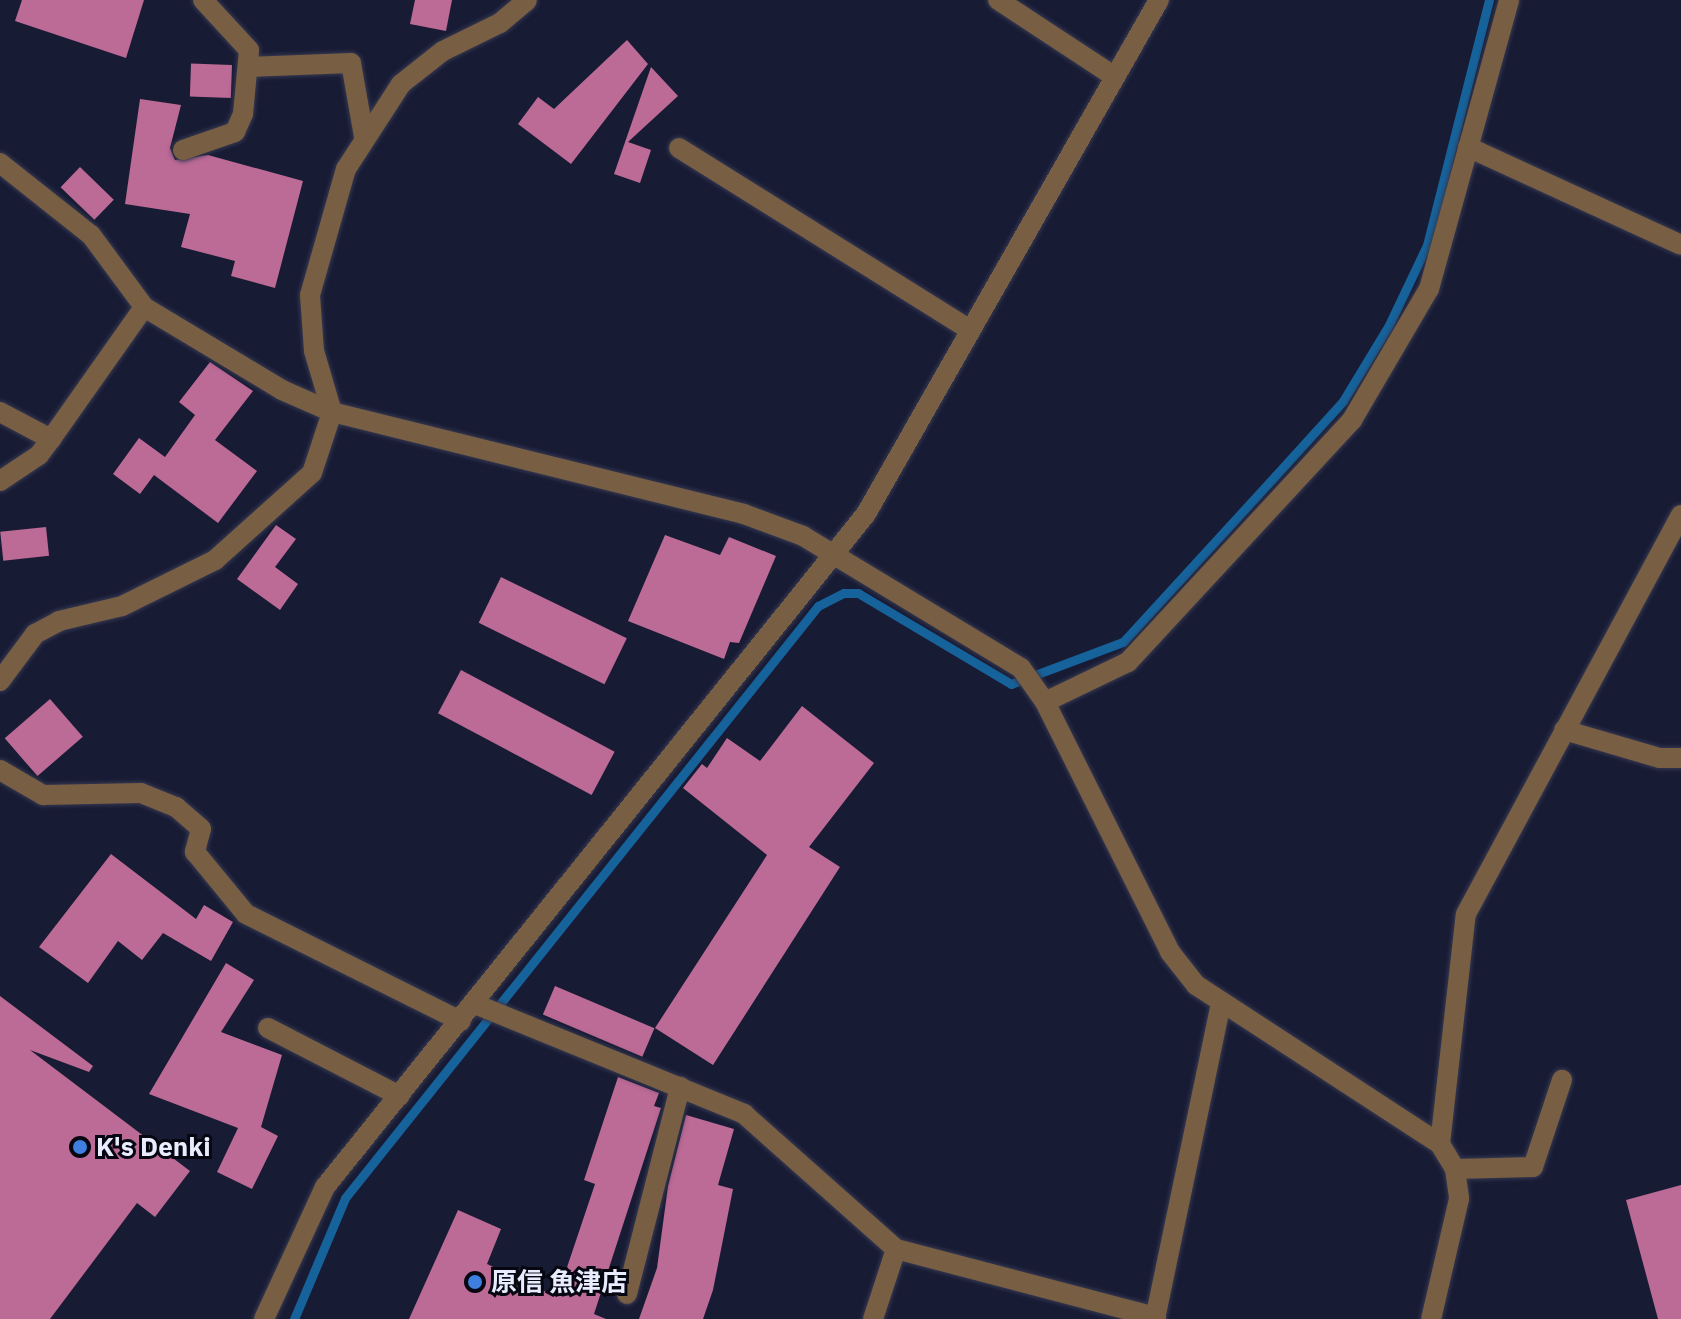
<!DOCTYPE html>
<meta charset="utf-8">
<style>
body{margin:0}
#map{position:relative;width:1681px;height:1319px;overflow:hidden;background:#181b34;font-family:"IBM Plex Sans","Noto Sans JP",sans-serif}
div>[style]{position:absolute}
.stream>*{height:9px;margin:-4.5px;padding:0 4.5px;transform-origin:4.5px;border-radius:4.5px;background:#16639c}
.building>*{inset:0;background:#bc6a96;transform-origin:0 0}
.roads{filter:drop-shadow(0 0 2px #353850) drop-shadow(0 0 2px #353850)}
.street>*{height:20px;margin:-10px;padding:0 10px;transform-origin:10px;border-radius:10px;background:#785e43}
.dots>*{width:22px;height:22px;translate:-50% -50%;box-sizing:border-box;border:4px solid #060711;border-radius:50%}
span{translate:-50% -50%;white-space:nowrap;text-align:center;line-height:1.15;-webkit-text-stroke:6px #060711;paint-order:stroke}
.poi-label{font-size:26px;color:#e9ecfe;font-weight:700}
.left{translate:0 -50%;text-align:left}
</style>
<div id="map">
<div class="stream">
<i style="left:294px;top:1319px;width:131px;rotate:-67.1deg"></i>
<i style="left:345px;top:1198px;width:758px;rotate:-51.38deg"></i>
<i style="left:818px;top:606px;width:29px;rotate:-27deg"></i>
<i style="left:844px;top:593px;width:14px"></i>
<i style="left:858px;top:593px;width:178px;rotate:30.7deg"></i>
<i style="left:1011px;top:684px;width:120px;rotate:-20.6deg"></i>
<i style="left:1123px;top:642px;width:226px;rotate:-47.5deg"></i>
<i style="left:1276px;top:475px;width:100px;rotate:-47.8deg"></i>
<i style="left:1343px;top:401px;width:89px;rotate:-58.8deg"></i>
<i style="left:1389px;top:325px;width:89px;rotate:-64.6deg"></i>
<i style="left:1427px;top:245px;width:253px;rotate:-75.8deg"></i>
</div>
<div class="building">
<i style="clip-path:polygon(22px 0,144px 0,126px 58px,15px 21px)"></i>
<i style="clip-path:polygon(415px 0,452px 0,446px 31px,410px 24px)"></i>
<i style="clip-path:polygon(627px 40px,648px 64px,571px 164px,518px 124px,538px 97px,554px 109px)"></i>
<i style="left:232px;top:65px;width:33px;height:41px;rotate:92deg"></i>
<i style="clip-path:polygon(651px 67px,678px 96px,628px 142px,651px 150px,640px 183px,614px 174px)"></i>
<i style="clip-path:polygon(140px 99px,181px 105px,170px 148px,175px 160px,208px 155px,303px 181px,275px 288px,231px 276px,235px 261px,181px 247px,190px 214px,125px 204px)"></i>
<i style="left:80px;top:167px;width:47px;height:28px;rotate:44deg"></i>
<i style="clip-path:polygon(210px 362px,253px 391px,215px 440px,257px 471px,218px 523px,154px 475px,140px 494px,113px 474px,139px 438px,165px 457px,195px 415px,179px 402px)"></i>
<i style="clip-path:polygon(276px 525px,296px 539px,275px 567px,298px 584px,280px 610px,237px 579px)"></i>
<i style="left:46px;top:527px;width:29px;height:46px;rotate:84deg"></i>
<i style="clip-path:polygon(665px 535px,720px 555px,729px 537px,776px 556px,739px 643px,730px 642px,724px 659px,628px 621px)"></i>
<i style="left:501px;top:577px;width:140px;height:51px;rotate:26deg"></i>
<i style="left:461px;top:670px;width:174px;height:49px;rotate:28deg"></i>
<i style="left:50px;top:699px;width:50px;height:60px;rotate:49deg"></i>
<i style="clip-path:polygon(802px 706px,874px 763px,809px 847px,840px 867px,713px 1065px,655px 1028px,767px 855px,683px 788px,702px 764px,707px 768px,727px 738px,760px 761px)"></i>
<i style="clip-path:polygon(111px 854px,196px 919px,204px 905px,233px 922px,211px 961px,163px 933px,142px 960px,118px 941px,88px 983px,39px 947px)"></i>
<i style="clip-path:polygon(226px 963px,254px 980px,221px 1032px,282px 1055px,261px 1127px,278px 1136px,252px 1189px,217px 1172px,238px 1128px,149px 1094px)"></i>
<i style="left:555px;top:986px;width:108px;height:31px;rotate:23deg"></i>
<i style="clip-path:polygon(0 996px,93px 1066px,89px 1072px,30px 1050px,190px 1171px,155px 1217px,137px 1203px,50px 1319px,0 1319px)"></i>
<i style="clip-path:polygon(618px 1077px,659px 1093px,654px 1106px,661px 1108px,594px 1314px,606px 1319px,409px 1319px,458px 1210px,501px 1229px,487px 1264px,557px 1297px,595px 1184px,584px 1180px)"></i>
<i style="clip-path:polygon(686px 1115px,734px 1129px,718px 1185px,733px 1189px,713px 1290px,703px 1319px,639px 1319px,657px 1268px,668px 1186px)"></i>
<i style="clip-path:polygon(1681px 1185px,1681px 1319px,1658px 1319px,1626px 1200px)"></i>
</div>
<div class="roads">
<div class="street">
<i style="left:998px;top:0;width:140px;rotate:33.3deg"></i>
<i style="left:248px;top:67px;width:103px;rotate:-2.2deg"></i>
<i style="left:351px;top:63px;width:75px;rotate:80deg"></i>
<i style="left:1468px;top:147px;width:234px;rotate:24.7deg"></i>
<i style="left:679px;top:148px;width:340px;rotate:32deg"></i>
<i style="left:183px;top:150px;width:55px;rotate:-19.1deg"></i>
<i style="left:235px;top:132px;width:20px;rotate:-66deg"></i>
<i style="left:243px;top:114px;width:64px;rotate:-84.6deg"></i>
<i style="left:249px;top:50px;width:68px;rotate:-132.6deg"></i>
<i style="left:0;top:163px;width:116px;rotate:38.4deg"></i>
<i style="left:91px;top:235px;width:89px;rotate:53.6deg"></i>
<i style="left:144px;top:307px;width:161px;rotate:31deg"></i>
<i style="left:282px;top:390px;width:55px;rotate:23.7deg"></i>
<i style="left:332px;top:412px;width:424px;rotate:13.9deg"></i>
<i style="left:744px;top:514px;width:63px;rotate:20.4deg"></i>
<i style="left:803px;top:536px;width:255px;rotate:31.2deg"></i>
<i style="left:1021px;top:668px;width:42px;rotate:54.8deg"></i>
<i style="left:1045px;top:702px;width:280px;rotate:63.4deg"></i>
<i style="left:1170px;top:952px;width:42px;rotate:51.8deg"></i>
<i style="left:1196px;top:985px;width:291px;rotate:33.1deg"></i>
<i style="left:1440px;top:1144px;width:29px;rotate:59deg"></i>
<i style="left:1455px;top:1169px;width:30px;rotate:82deg"></i>
<i style="left:1459px;top:1199px;width:123px;rotate:103.1deg"></i>
<i style="left:0;top:412px;width:58px;rotate:27.9deg"></i>
<i style="left:51px;top:439px;width:20px;rotate:127deg"></i>
<i style="left:39px;top:455px;width:47px;rotate:146.3deg"></i>
<i style="left:51px;top:439px;width:161px;rotate:-54.8deg"></i>
<i style="left:0;top:681px;width:59px;rotate:-53.3deg"></i>
<i style="left:35px;top:634px;width:27px;rotate:-28deg"></i>
<i style="left:59px;top:621px;width:65px;rotate:-13.4deg"></i>
<i style="left:122px;top:606px;width:104px;rotate:-26.3deg"></i>
<i style="left:215px;top:560px;width:130px;rotate:-41.9deg"></i>
<i style="left:312px;top:473px;width:64px;rotate:-71.8deg"></i>
<i style="left:332px;top:412px;width:64px;rotate:-106.4deg"></i>
<i style="left:314px;top:351px;width:56px;rotate:-94.1deg"></i>
<i style="left:310px;top:295px;width:131px;rotate:-74.1deg"></i>
<i style="left:346px;top:169px;width:101px;rotate:-57.1deg"></i>
<i style="left:401px;top:84px;width:53px;rotate:-38.2deg"></i>
<i style="left:443px;top:51px;width:64px;rotate:-26.2deg"></i>
<i style="left:500px;top:23px;width:35px;rotate:-40deg"></i>
<i style="left:1045px;top:702px;width:92px;rotate:-25.7deg"></i>
<i style="left:1128px;top:662px;width:330px;rotate:-47.2deg"></i>
<i style="left:1352px;top:420px;width:152px;rotate:-59.6deg"></i>
<i style="left:1429px;top:289px;width:300px;rotate:-74.5deg"></i>
<i style="left:1564px;top:730px;width:100px;rotate:16.3deg"></i>
<i style="left:1660px;top:758px;width:21px"></i>
<i style="left:0;top:770px;width:50px;rotate:30.2deg"></i>
<i style="left:43px;top:795px;width:98px;rotate:-1.2deg"></i>
<i style="left:141px;top:793px;width:38px;rotate:22deg"></i>
<i style="left:176px;top:807px;width:33px;rotate:41deg"></i>
<i style="left:201px;top:829px;width:24px;rotate:105deg"></i>
<i style="left:195px;top:852px;width:80px;rotate:50.6deg"></i>
<i style="left:246px;top:914px;width:240px;rotate:26.5deg"></i>
<i style="left:475px;top:1004px;width:291px;rotate:22.2deg"></i>
<i style="left:744px;top:1114px;width:203px;rotate:41.6deg"></i>
<i style="left:896px;top:1249px;width:269px;rotate:14.7deg"></i>
<i style="left:268px;top:1028px;width:148px;rotate:27.3deg"></i>
<i style="left:1440px;top:1144px;width:231px;rotate:-83.6deg"></i>
<i style="left:1466px;top:914px;width:453px;rotate:-61.7deg"></i>
<i style="left:1455px;top:1169px;width:78px;rotate:-1.5deg"></i>
<i style="left:1533px;top:1167px;width:92px;rotate:-71.6deg"></i>
<i style="left:627px;top:1294px;width:214px;rotate:-75.6deg"></i>
<i style="left:264px;top:1319px;width:145px;rotate:-65.2deg"></i>
<i style="left:325px;top:1187px;width:863px;rotate:-51.21deg"></i>
<i style="left:866px;top:514px;width:592px;rotate:-60.32deg"></i>
<i style="left:873px;top:1319px;width:74px;rotate:-71.8deg"></i>
<i style="left:1155px;top:1319px;width:323px;rotate:-78.2deg"></i>
</div>
</div>
<div class="dots">
<i style="left:80px;top:1147px;background:#3f7fe0"></i>
<i style="left:475px;top:1282px;background:#3f7fe0"></i>
</div>
<div class="poi-label">
<span class="left" style="left:96px;top:1147px">K's Denki</span>
<span class="left" style="left:491px;top:1282px">原信 魚津店</span>
</div>
</div>
